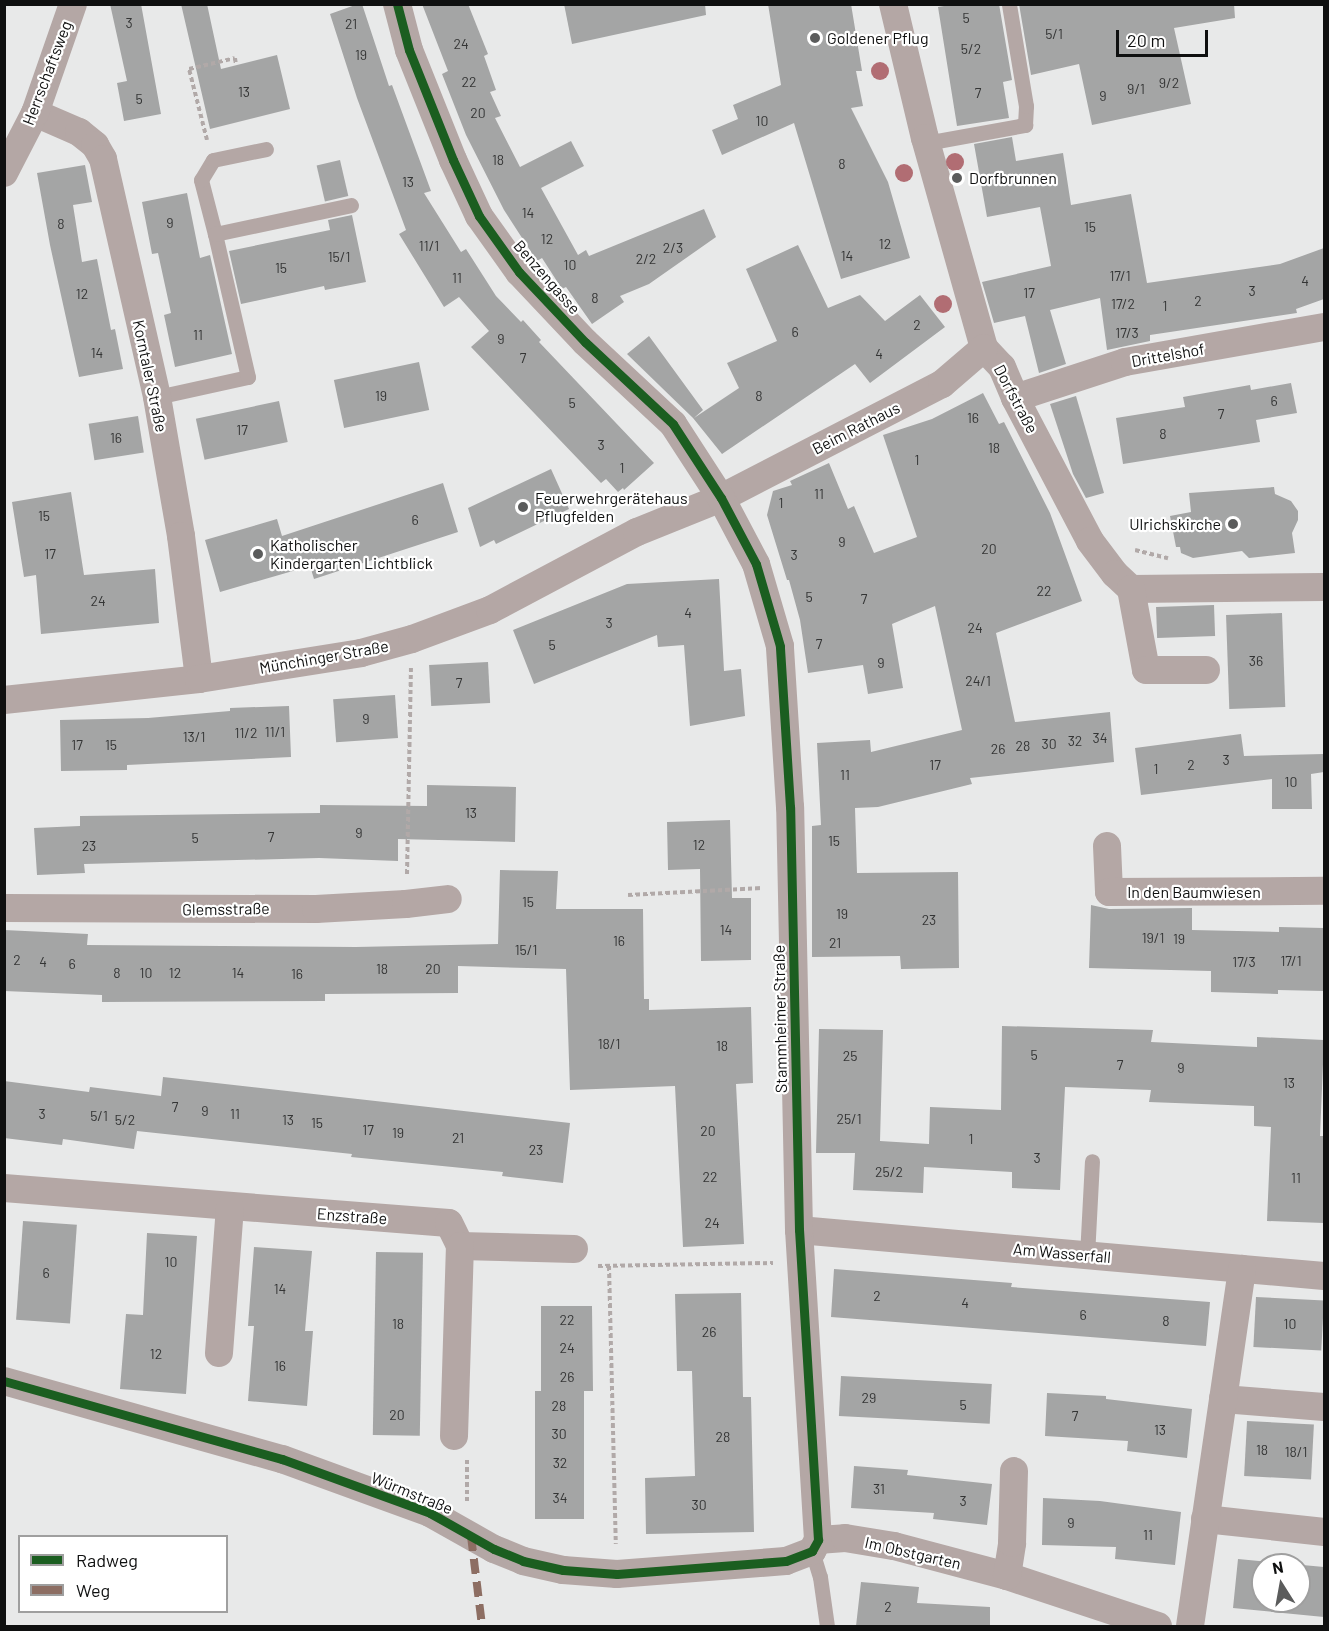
<!DOCTYPE html>
<meta charset="utf-8">
<style>
body{margin:0}
#map{position:relative;width:1329px;height:1631px;overflow:hidden;background:#e8e9e9;font-family:Barlow,sans-serif}
div>[style]{position:absolute}
.building>*{inset:0;background:#a4a5a5;transform-origin:0 0}
.path>*{height:4px;margin-top:-2px;transform-origin:0;background:repeating-linear-gradient(90deg,#b1a9a8 0 4.5px,transparent 0 7.5px)}
.lane>*{height:15px;margin:-7.5px;padding:0 7.5px;transform-origin:7.5px;border-radius:7.5px;background:#b4a7a5}
.street>*{height:28px;margin:-14px;padding:0 14px;transform-origin:14px;border-radius:14px;background:#b4a7a5}
.quiet>*{height:8px;margin-top:-4px;transform-origin:0;background:repeating-linear-gradient(90deg,#8d6e63 0 15px,transparent 0 23px)}
.cycleway>*{height:9px;margin:-4.5px;padding:0 4.5px;transform-origin:4.5px;border-radius:4.5px;background:#1b5e20}
.trees>*{width:18px;height:18px;margin:-9px;border-radius:50%;background:#b16d73}
.dots>*{width:16px;height:16px;translate:-50% -50%;box-sizing:border-box;border:3px solid #fff;border-radius:50%}
span{translate:-50% -50%;white-space:nowrap;text-align:center;line-height:1.15;-webkit-text-stroke:4.5px #fff;paint-order:stroke}
.number-label{font-size:14px;color:#343535}
.number-label span{-webkit-text-stroke-width:0}
.poi-label{font-size:16px;color:#0f1010}
.left{translate:0 -50%;text-align:left}
.right{translate:-100% -50%;text-align:right}
.street-label{font-size:16px;color:#0f1010}
.frame{position:absolute;inset:0;border:6px solid #0f1010;pointer-events:none}
.legend{position:absolute;left:18px;top:1535px;width:210px;height:78px;box-sizing:border-box;background:#fff;border:2px solid #9f9f9f;margin:0;padding:8px 10px;list-style:none;font-size:18px;color:#0f1010}
.legend li{display:flex;align-items:center;gap:12px;height:30px}
.legend b{width:30px;border:2px solid #9f9f9f}
.north{position:absolute;left:1251px;top:1553px;width:60px;height:60px;box-sizing:border-box;background:#fff;border:2px solid #9f9f9f;border-radius:50%;rotate:349deg;font-size:16px;font-weight:700;line-height:24px;text-align:center;color:#0f1010}
.north::after{content:'';display:block;margin:auto;width:21px;height:27px;background:#5b5c5c;clip-path:polygon(50% 0,100% 100%,50% 72%,0 100%)}
.scale{position:absolute;left:1116px;top:30px;width:92px;height:27px;box-sizing:border-box;border:3px solid #0f1010;border-top:0;padding-left:8px;font-size:18px;line-height:21px;white-space:nowrap;color:#0f1010;-webkit-text-stroke:4px #fff;paint-order:stroke}
</style>
<div id="map">
<div class="building">
<i style="clip-path:polygon(110px 4px,141px 4px,161px 114px,124px 121px,117px 83px,127px 81px)"></i>
<i style="clip-path:polygon(181px 4px,207px 4px,221px 69px,277px 55px,290px 109px,210px 129px)"></i>
<i style="clip-path:polygon(358px 4px,362px 4px,389px 86px,392px 85px,431px 191px,424px 193px,461px 252px,466px 249px,496px 296px,521px 322px,523px 320px,541px 340px,539px 342px,654px 463px,624px 490px,623px 488px,618px 492px,606px 479px,601px 483px,471px 347px,489px 331px,459px 297px,444px 307px,399px 234px,406px 230px,357px 98px,330px 14px)"></i>
<i style="clip-path:polygon(422px 4px,468px 4px,488px 54px,484px 56px,496px 90px,490px 92px,501px 116px,495px 118px,520px 167px,571px 141px,584px 166px,541px 188px,578px 255px,586px 250px,589px 256px,704px 209px,716px 237px,649px 284px,620px 296px,624px 302px,592px 324px,566px 287px,562px 289px,542px 258px,537px 261px,504px 210px,466px 135px,442px 74px,448px 71px)"></i>
<i style="clip-path:polygon(564px 4px,705px 4px,706px 15px,572px 44px)"></i>
<i style="clip-path:polygon(768px 4px,851px 4px,862px 71px,856px 71px,863px 106px,851px 108px,888px 182px,910px 258px,841px 279px,794px 123px,722px 155px,712px 130px,738px 119px,733px 105px,781px 85px)"></i>
<i style="clip-path:polygon(956px 4px,999px 4px,1012px 80px,1003px 82px,1009px 118px,957px 126px,938px 7px)"></i>
<i style="clip-path:polygon(1019px 4px,1234px 4px,1235px 18px,1174px 28px,1191px 104px,1092px 125px,1079px 64px,1031px 75px)"></i>
<i style="clip-path:polygon(1012px 137px,1016px 161px,1063px 153px,1071px 205px,1131px 194px,1147px 283px,1280px 264px,1324px 248px,1324px 299px,1296px 309px,1297px 313px,1150px 335px,1150px 341px,1107px 350px,1100px 298px,1050px 310px,1066px 364px,1039px 373px,1025px 316px,994px 323px,982px 282px,1051px 266px,1040px 207px,987px 217px,974px 144px)"></i>
<i style="left:340px;top:160px;width:37px;height:24px;rotate:77deg"></i>
<i style="clip-path:polygon(85px 165px,92px 202px,73px 205px,82px 262px,97px 259px,111px 330px,115px 329px,123px 369px,79px 377px,50px 245px,37px 173px)"></i>
<i style="clip-path:polygon(187px 193px,200px 258px,210px 255px,232px 354px,175px 367px,164px 315px,171px 313px,158px 253px,152px 254px,142px 202px)"></i>
<i style="clip-path:polygon(352px 215px,366px 282px,325px 290px,324px 286px,241px 304px,229px 251px,330px 230px,328px 220px)"></i>
<i style="clip-path:polygon(798px 245px,828px 308px,860px 295px,885px 321px,920px 295px,945px 327px,870px 383px,855px 364px,722px 454px,693px 418px,627px 354px,649px 336px,703px 410px,694px 418px,739px 388px,727px 363px,777px 341px,746px 269px)"></i>
<i style="left:419px;top:362px;width:49px;height:87px;rotate:78deg"></i>
<i style="clip-path:polygon(1291px 383px,1297px 413px,1256px 420px,1260px 442px,1123px 464px,1116px 418px,1185px 407px,1183px 397px,1250px 385px,1251px 390px)"></i>
<i style="clip-path:polygon(983px 393px,999px 424px,1004px 422px,1050px 513px,1082px 601px,996px 633px,1015px 722px,1110px 712px,1114px 762px,970px 778px,972px 784px,878px 807px,855px 808px,857px 873px,958px 872px,959px 968px,901px 969px,900px 956px,812px 957px,812px 826px,821px 825px,817px 743px,870px 740px,871px 752px,962px 730px,935px 606px,892px 624px,903px 688px,868px 694px,863px 665px,808px 673px,800px 620px,789px 580px,787px 580px,767px 515px,773px 491px,792px 485px,790px 481px,829px 463px,848px 509px,854px 506px,874px 553px,917px 537px,883px 435px,932px 419px)"></i>
<i style="clip-path:polygon(1076px 396px,1104px 493px,1086px 498px,1073px 474px,1050px 404px)"></i>
<i style="left:279px;top:401px;width:42px;height:85px;rotate:78deg"></i>
<i style="left:138px;top:416px;width:37px;height:50px;rotate:81deg"></i>
<i style="clip-path:polygon(551px 469px,569px 509px,496px 544px,494px 540px,480px 547px,468px 508px)"></i>
<i style="clip-path:polygon(443px 483px,458px 532px,314px 579px,310px 566px,220px 592px,205px 540px,277px 519px,282px 536px)"></i>
<i style="clip-path:polygon(1274px 487px,1275px 494px,1291px 501px,1298px 511px,1298px 520px,1292px 533px,1295px 553px,1249px 558px,1242px 551px,1193px 558px,1181px 553px,1180px 547px,1176px 547px,1170px 516px,1191px 512px,1189px 493px)"></i>
<i style="clip-path:polygon(71px 492px,84px 575px,155px 569px,159px 623px,41px 634px,36px 575px,24px 577px,12px 502px)"></i>
<i style="clip-path:polygon(719px 579px,724px 671px,741px 669px,745px 716px,690px 726px,684px 645px,658px 647px,657px 635px,534px 684px,513px 630px,627px 584px)"></i>
<i style="left:1214px;top:605px;width:31px;height:58px;rotate:88deg"></i>
<i style="left:1282px;top:613px;width:94px;height:56px;rotate:88deg"></i>
<i style="left:488px;top:662px;width:41px;height:59px;rotate:87deg"></i>
<i style="left:395px;top:695px;width:43px;height:62px;rotate:86deg"></i>
<i style="clip-path:polygon(289px 706px,291px 757px,127px 765px,127px 770px,61px 771px,60px 720px,148px 718px,230px 711px,230px 708px)"></i>
<i style="clip-path:polygon(1241px 734px,1244px 756px,1324px 754px,1324px 772px,1311px 774px,1312px 809px,1272px 809px,1272px 779px,1141px 795px,1135px 748px)"></i>
<i style="clip-path:polygon(427px 785px,516px 787px,515px 842px,398px 839px,398px 861px,319px 858px,84px 864px,85px 873px,37px 875px,34px 828px,80px 826px,80px 816px,320px 813px,320px 805px,427px 806px)"></i>
<i style="clip-path:polygon(730px 820px,732px 898px,751px 898px,751px 960px,701px 961px,700px 869px,668px 870px,667px 822px)"></i>
<i style="clip-path:polygon(500px 870px,558px 871px,556px 909px,643px 909px,644px 999px,649px 999px,649px 1010px,751px 1007px,753px 1083px,736px 1084px,744px 1244px,683px 1247px,675px 1086px,570px 1090px,566px 969px,458px 966px,458px 993px,325px 994px,325px 1001px,102px 1002px,102px 995px,4px 991px,4px 930px,88px 934px,87px 945px,356px 947px,498px 944px)"></i>
<i style="clip-path:polygon(1091px 905px,1109px 909px,1192px 908px,1192px 930px,1279px 932px,1279px 927px,1324px 928px,1324px 991px,1278px 990px,1278px 994px,1211px 992px,1211px 971px,1089px 968px)"></i>
<i style="clip-path:polygon(1002px 1026px,1153px 1030px,1151px 1042px,1257px 1047px,1257px 1037px,1324px 1040px,1320px 1136px,1324px 1136px,1324px 1223px,1267px 1221px,1271px 1127px,1254px 1126px,1254px 1106px,1149px 1102px,1151px 1090px,1065px 1087px,1060px 1190px,1012px 1188px,1012px 1172px,924px 1167px,923px 1193px,853px 1190px,855px 1153px,816px 1153px,819px 1029px,883px 1030px,880px 1141px,929px 1144px,930px 1107px,1001px 1110px)"></i>
<i style="clip-path:polygon(163px 1077px,570px 1123px,563px 1183px,502px 1176px,503px 1172px,351px 1157px,352px 1154px,137px 1131px,134px 1149px,63px 1139px,62px 1145px,4px 1138px,4px 1081px,89px 1092px,90px 1087px,161px 1096px)"></i>
<i style="left:23px;top:1221px;width:54px;height:99px;rotate:4deg"></i>
<i style="clip-path:polygon(147px 1233px,197px 1236px,186px 1394px,120px 1389px,126px 1314px,143px 1315px)"></i>
<i style="clip-path:polygon(254px 1247px,312px 1251px,305px 1331px,313px 1331px,307px 1406px,248px 1401px,254px 1326px,248px 1326px)"></i>
<i style="left:376px;top:1252px;width:47px;height:183px;rotate:1deg"></i>
<i style="clip-path:polygon(834px 1269px,1012px 1283px,1011px 1287px,1210px 1302px,1206px 1346px,831px 1317px)"></i>
<i style="clip-path:polygon(741px 1293px,743px 1397px,751px 1397px,754px 1532px,646px 1534px,645px 1478px,695px 1476px,692px 1371px,677px 1371px,675px 1294px)"></i>
<i style="left:1256px;top:1297px;width:68px;height:50px;rotate:3deg"></i>
<i style="clip-path:polygon(541px 1306px,592px 1306px,593px 1391px,584px 1391px,584px 1519px,535px 1519px,535px 1391px,541px 1391px)"></i>
<i style="left:841px;top:1376px;width:151px;height:40px;rotate:3deg"></i>
<i style="clip-path:polygon(1047px 1393px,1106px 1396px,1106px 1399px,1192px 1409px,1187px 1458px,1127px 1451px,1128px 1441px,1045px 1436px)"></i>
<i style="left:1247px;top:1421px;width:67px;height:55px;rotate:3deg"></i>
<i style="clip-path:polygon(854px 1466px,908px 1470px,907px 1475px,992px 1484px,987px 1525px,933px 1519px,934px 1513px,851px 1508px)"></i>
<i style="clip-path:polygon(1043px 1498px,1100px 1501px,1181px 1512px,1175px 1565px,1115px 1559px,1116px 1547px,1042px 1545px)"></i>
<i style="clip-path:polygon(evenodd,1238px 1559px,1324px 1567px,1324px 1617px,1233px 1608px,1238px 1559px,1263px 1565px,1299px 1565px,1299px 1601px,1263px 1601px,1263px 1565px)"></i>
<i style="clip-path:polygon(861px 1582px,919px 1587px,917px 1603px,990px 1607px,990px 1626px,856px 1626px)"></i>
</div>
<div class="path">
<i style="left:207px;top:140px;width:73px;rotate:-104.2deg"></i>
<i style="left:189px;top:69px;width:47px;rotate:-13.4deg"></i>
<i style="left:235px;top:58px;width:7px;rotate:82deg"></i>
<i style="left:1135px;top:550px;width:34px;rotate:14deg"></i>
<i style="left:407px;top:874px;width:206px;rotate:-88.9deg"></i>
<i style="left:628px;top:895px;width:134px;rotate:-3deg"></i>
<i style="left:598px;top:1266px;width:175px;rotate:-1deg"></i>
<i style="left:609px;top:1266px;width:278px;rotate:88.6deg"></i>
<i style="left:467px;top:1460px;width:41px;rotate:90deg"></i>
</div>
<div class="lane">
<i style="left:926px;top:143px;width:101px;rotate:-10.3deg"></i>
<i style="left:1025px;top:125px;width:19px;rotate:-87deg"></i>
<i style="left:1026px;top:106px;width:103px;rotate:-99.5deg"></i>
<i style="left:215px;top:234px;width:56px;rotate:-104.5deg"></i>
<i style="left:201px;top:180px;width:23px;rotate:-59deg"></i>
<i style="left:213px;top:160px;width:54px;rotate:-11.7deg"></i>
<i style="left:157px;top:397px;width:93px;rotate:-12.4deg"></i>
<i style="left:248px;top:377px;width:147px;rotate:-103deg"></i>
<i style="left:215px;top:234px;width:139px;rotate:-12deg"></i>
<i style="left:1087px;top:1256px;width:95px;rotate:-87deg"></i>
<i style="left:812px;top:1551px;width:27px;rotate:73deg"></i>
<i style="left:820px;top:1577px;width:49px;rotate:81.9deg"></i>
</div>
<div class="street">
<i style="left:893px;top:4px;width:138px;rotate:76.6deg"></i>
<i style="left:925px;top:138px;width:218px;rotate:74.3deg"></i>
<i style="left:984px;top:348px;width:26px;rotate:47deg"></i>
<i style="left:1002px;top:367px;width:34px;rotate:67deg"></i>
<i style="left:1015px;top:398px;width:161px;rotate:62.3deg"></i>
<i style="left:1090px;top:541px;width:41px;rotate:52.9deg"></i>
<i style="left:1115px;top:574px;width:22px;rotate:43deg"></i>
<i style="left:1131px;top:589px;width:193px;rotate:-0.6deg"></i>
<i style="left:35px;top:113px;width:48px;rotate:23.4deg"></i>
<i style="left:79px;top:132px;width:21px;rotate:39deg"></i>
<i style="left:95px;top:145px;width:16px;rotate:60deg"></i>
<i style="left:103px;top:159px;width:244px;rotate:77.2deg"></i>
<i style="left:157px;top:397px;width:141px;rotate:80.2deg"></i>
<i style="left:181px;top:536px;width:144px;rotate:82.8deg"></i>
<i style="left:4px;top:173px;width:68px;rotate:-62.7deg"></i>
<i style="left:35px;top:113px;width:115px;rotate:-70.8deg"></i>
<i style="left:1015px;top:398px;width:116px;rotate:-18.1deg"></i>
<i style="left:1125px;top:362px;width:202px;rotate:-10deg"></i>
<i style="left:1131px;top:589px;width:82px;rotate:79.5deg"></i>
<i style="left:1146px;top:670px;width:60px"></i>
<i style="left:4px;top:700px;width:196px;rotate:-6.1deg"></i>
<i style="left:199px;top:679px;width:164px;rotate:-9.1deg"></i>
<i style="left:361px;top:653px;width:53px;rotate:-15.4deg"></i>
<i style="left:412px;top:639px;width:83px;rotate:-20.4deg"></i>
<i style="left:490px;top:610px;width:166px;rotate:-28deg"></i>
<i style="left:637px;top:532px;width:91px;rotate:-22deg"></i>
<i style="left:721px;top:498px;width:249px;rotate:-27.3deg"></i>
<i style="left:942px;top:384px;width:55px;rotate:-40.6deg"></i>
<i style="left:1107px;top:846px;width:46px;rotate:87.5deg"></i>
<i style="left:1109px;top:892px;width:215px;rotate:-0.3deg"></i>
<i style="left:4px;top:908px;width:312px;rotate:0.2deg"></i>
<i style="left:316px;top:909px;width:90px;rotate:-3.2deg"></i>
<i style="left:406px;top:904px;width:42px;rotate:-6.8deg"></i>
<i style="left:4px;top:1188px;width:446px;rotate:4.5deg"></i>
<i style="left:449px;top:1223px;width:25px;rotate:64deg"></i>
<i style="left:460px;top:1246px;width:114px;rotate:1.5deg"></i>
<i style="left:799px;top:1230px;width:527px;rotate:5.01deg"></i>
<i style="left:219px;top:1353px;width:146px;rotate:-85.7deg"></i>
<i style="left:4px;top:1381px;width:289px;rotate:15.7deg"></i>
<i style="left:282px;top:1459px;width:158px;rotate:20deg"></i>
<i style="left:430px;top:1513px;width:73px;rotate:29.4deg"></i>
<i style="left:494px;top:1549px;width:31px;rotate:22deg"></i>
<i style="left:523px;top:1561px;width:41px;rotate:12.7deg"></i>
<i style="left:563px;top:1570px;width:54px;rotate:4.2deg"></i>
<i style="left:617px;top:1574px;width:169px;rotate:-4.4deg"></i>
<i style="left:786px;top:1561px;width:28px;rotate:-21deg"></i>
<i style="left:812px;top:1551px;width:13px;rotate:-61deg"></i>
<i style="left:818px;top:1540px;width:311px;rotate:-93.5deg"></i>
<i style="left:799px;top:1230px;width:423px;rotate:-91.2deg"></i>
<i style="left:790px;top:807px;width:161px;rotate:-93.6deg"></i>
<i style="left:780px;top:646px;width:85px;rotate:-106.3deg"></i>
<i style="left:756px;top:564px;width:75px;rotate:-117.9deg"></i>
<i style="left:721px;top:498px;width:88px;rotate:-123deg"></i>
<i style="left:673px;top:424px;width:120px;rotate:-137deg"></i>
<i style="left:585px;top:342px;width:96px;rotate:-133.3deg"></i>
<i style="left:519px;top:272px;width:69px;rotate:-125.5deg"></i>
<i style="left:479px;top:216px;width:62px;rotate:-114.9deg"></i>
<i style="left:453px;top:160px;width:118px;rotate:-111.8deg"></i>
<i style="left:409px;top:50px;width:48px;rotate:-104.6deg"></i>
<i style="left:1223px;top:1399px;width:101px;rotate:4.5deg"></i>
<i style="left:454px;top:1436px;width:190px;rotate:-88.2deg"></i>
<i style="left:1205px;top:1519px;width:120px;rotate:6.2deg"></i>
<i style="left:818px;top:1540px;width:27px;rotate:-4deg"></i>
<i style="left:845px;top:1538px;width:50px;rotate:9.3deg"></i>
<i style="left:894px;top:1546px;width:117px;rotate:14.9deg"></i>
<i style="left:1007px;top:1576px;width:159px;rotate:18.3deg"></i>
<i style="left:1007px;top:1576px;width:33px;rotate:-81deg"></i>
<i style="left:1012px;top:1543px;width:72px;rotate:-88.4deg"></i>
<i style="left:1190px;top:1626px;width:361px;rotate:-81.7deg"></i>
</div>
<div class="quiet">
<i style="left:471px;top:1536px;width:91px;rotate:83deg"></i>
</div>
<div class="cycleway">
<i style="left:4px;top:1381px;width:289px;rotate:15.7deg"></i>
<i style="left:282px;top:1459px;width:158px;rotate:20deg"></i>
<i style="left:430px;top:1513px;width:73px;rotate:29.4deg"></i>
<i style="left:494px;top:1549px;width:31px;rotate:22deg"></i>
<i style="left:523px;top:1561px;width:41px;rotate:12.7deg"></i>
<i style="left:563px;top:1570px;width:54px;rotate:4.2deg"></i>
<i style="left:617px;top:1574px;width:169px;rotate:-4.4deg"></i>
<i style="left:786px;top:1561px;width:28px;rotate:-21deg"></i>
<i style="left:812px;top:1551px;width:13px;rotate:-61deg"></i>
<i style="left:818px;top:1540px;width:311px;rotate:-93.5deg"></i>
<i style="left:799px;top:1230px;width:423px;rotate:-91.2deg"></i>
<i style="left:790px;top:807px;width:161px;rotate:-93.6deg"></i>
<i style="left:780px;top:646px;width:85px;rotate:-106.3deg"></i>
<i style="left:756px;top:564px;width:75px;rotate:-117.9deg"></i>
<i style="left:721px;top:498px;width:88px;rotate:-123deg"></i>
<i style="left:673px;top:424px;width:120px;rotate:-137deg"></i>
<i style="left:585px;top:342px;width:96px;rotate:-133.3deg"></i>
<i style="left:519px;top:272px;width:69px;rotate:-125.5deg"></i>
<i style="left:479px;top:216px;width:62px;rotate:-114.9deg"></i>
<i style="left:453px;top:160px;width:118px;rotate:-111.8deg"></i>
<i style="left:409px;top:50px;width:48px;rotate:-104.6deg"></i>
</div>
<div class="trees">
<i style="left:880px;top:71px"></i>
<i style="left:955px;top:162px"></i>
<i style="left:904px;top:173px"></i>
<i style="left:943px;top:304px"></i>
</div>
<div class="dots">
<i style="left:815px;top:38px;background:#5b5c5c"></i>
<i style="left:957px;top:178px;background:#5b5c5c"></i>
<i style="left:523px;top:507px;background:#5b5c5c"></i>
<i style="left:1233px;top:524px;background:#5b5c5c"></i>
<i style="left:258px;top:554px;background:#5b5c5c"></i>
</div>
<div class="number-label">
<span style="left:966px;top:18px">5</span>
<span style="left:129px;top:23px">3</span>
<span style="left:351px;top:24px">21</span>
<span style="left:1054px;top:34px">5/1</span>
<span style="left:461px;top:44px">24</span>
<span style="left:971px;top:49px">5/2</span>
<span style="left:361px;top:55px">19</span>
<span style="left:469px;top:82px">22</span>
<span style="left:1169px;top:83px">9/2</span>
<span style="left:1136px;top:89px">9/1</span>
<span style="left:244px;top:92px">13</span>
<span style="left:978px;top:93px">7</span>
<span style="left:1103px;top:96px">9</span>
<span style="left:139px;top:99px">5</span>
<span style="left:478px;top:113px">20</span>
<span style="left:762px;top:121px">10</span>
<span style="left:498px;top:160px">18</span>
<span style="left:842px;top:164px">8</span>
<span style="left:408px;top:182px">13</span>
<span style="left:528px;top:213px">14</span>
<span style="left:170px;top:223px">9</span>
<span style="left:61px;top:224px">8</span>
<span style="left:1090px;top:227px">15</span>
<span style="left:547px;top:239px">12</span>
<span style="left:885px;top:244px">12</span>
<span style="left:429px;top:246px">11/1</span>
<span style="left:673px;top:248px">2/3</span>
<span style="left:847px;top:256px">14</span>
<span style="left:339px;top:257px">15/1</span>
<span style="left:646px;top:259px">2/2</span>
<span style="left:570px;top:265px">10</span>
<span style="left:281px;top:268px">15</span>
<span style="left:1120px;top:276px">17/1</span>
<span style="left:457px;top:278px">11</span>
<span style="left:1305px;top:281px">4</span>
<span style="left:1252px;top:291px">3</span>
<span style="left:1029px;top:293px">17</span>
<span style="left:82px;top:294px">12</span>
<span style="left:595px;top:298px">8</span>
<span style="left:1198px;top:301px">2</span>
<span style="left:1123px;top:304px">17/2</span>
<span style="left:1165px;top:306px">1</span>
<span style="left:917px;top:325px">2</span>
<span style="left:795px;top:332px">6</span>
<span style="left:1127px;top:333px">17/3</span>
<span style="left:198px;top:335px">11</span>
<span style="left:501px;top:339px">9</span>
<span style="left:97px;top:353px">14</span>
<span style="left:879px;top:354px">4</span>
<span style="left:523px;top:358px">7</span>
<span style="left:381px;top:396px">19</span>
<span style="left:759px;top:396px">8</span>
<span style="left:1274px;top:401px">6</span>
<span style="left:572px;top:403px">5</span>
<span style="left:1221px;top:414px">7</span>
<span style="left:973px;top:418px">16</span>
<span style="left:242px;top:430px">17</span>
<span style="left:1163px;top:434px">8</span>
<span style="left:116px;top:438px">16</span>
<span style="left:601px;top:445px">3</span>
<span style="left:994px;top:448px">18</span>
<span style="left:917px;top:460px">1</span>
<span style="left:622px;top:468px">1</span>
<span style="left:819px;top:494px">11</span>
<span style="left:781px;top:503px">1</span>
<span style="left:44px;top:516px">15</span>
<span style="left:415px;top:520px">6</span>
<span style="left:842px;top:542px">9</span>
<span style="left:989px;top:549px">20</span>
<span style="left:50px;top:554px">17</span>
<span style="left:794px;top:555px">3</span>
<span style="left:1044px;top:591px">22</span>
<span style="left:809px;top:597px">5</span>
<span style="left:864px;top:599px">7</span>
<span style="left:98px;top:601px">24</span>
<span style="left:688px;top:613px">4</span>
<span style="left:609px;top:623px">3</span>
<span style="left:975px;top:628px">24</span>
<span style="left:819px;top:644px">7</span>
<span style="left:552px;top:645px">5</span>
<span style="left:1256px;top:661px">36</span>
<span style="left:881px;top:663px">9</span>
<span style="left:978px;top:681px">24/1</span>
<span style="left:459px;top:683px">7</span>
<span style="left:366px;top:719px">9</span>
<span style="left:275px;top:732px">11/1</span>
<span style="left:246px;top:733px">11/2</span>
<span style="left:194px;top:737px">13/1</span>
<span style="left:1100px;top:738px">34</span>
<span style="left:1075px;top:741px">32</span>
<span style="left:1049px;top:744px">30</span>
<span style="left:77px;top:745px">17</span>
<span style="left:111px;top:745px">15</span>
<span style="left:1023px;top:746px">28</span>
<span style="left:998px;top:749px">26</span>
<span style="left:1226px;top:760px">3</span>
<span style="left:935px;top:765px">17</span>
<span style="left:1191px;top:765px">2</span>
<span style="left:1156px;top:769px">1</span>
<span style="left:845px;top:775px">11</span>
<span style="left:1291px;top:782px">10</span>
<span style="left:471px;top:813px">13</span>
<span style="left:359px;top:833px">9</span>
<span style="left:271px;top:837px">7</span>
<span style="left:195px;top:838px">5</span>
<span style="left:834px;top:841px">15</span>
<span style="left:699px;top:845px">12</span>
<span style="left:89px;top:846px">23</span>
<span style="left:528px;top:902px">15</span>
<span style="left:842px;top:914px">19</span>
<span style="left:929px;top:920px">23</span>
<span style="left:726px;top:930px">14</span>
<span style="left:1153px;top:938px">19/1</span>
<span style="left:1179px;top:939px">19</span>
<span style="left:619px;top:941px">16</span>
<span style="left:835px;top:943px">21</span>
<span style="left:526px;top:950px">15/1</span>
<span style="left:17px;top:960px">2</span>
<span style="left:1291px;top:961px">17/1</span>
<span style="left:43px;top:962px">4</span>
<span style="left:1244px;top:962px">17/3</span>
<span style="left:72px;top:964px">6</span>
<span style="left:382px;top:969px">18</span>
<span style="left:433px;top:969px">20</span>
<span style="left:117px;top:973px">8</span>
<span style="left:146px;top:973px">10</span>
<span style="left:175px;top:973px">12</span>
<span style="left:238px;top:973px">14</span>
<span style="left:297px;top:974px">16</span>
<span style="left:609px;top:1044px">18/1</span>
<span style="left:722px;top:1046px">18</span>
<span style="left:1034px;top:1055px">5</span>
<span style="left:850px;top:1056px">25</span>
<span style="left:1120px;top:1065px">7</span>
<span style="left:1181px;top:1068px">9</span>
<span style="left:1289px;top:1083px">13</span>
<span style="left:175px;top:1107px">7</span>
<span style="left:205px;top:1111px">9</span>
<span style="left:42px;top:1114px">3</span>
<span style="left:235px;top:1114px">11</span>
<span style="left:99px;top:1116px">5/1</span>
<span style="left:849px;top:1119px">25/1</span>
<span style="left:125px;top:1120px">5/2</span>
<span style="left:288px;top:1120px">13</span>
<span style="left:317px;top:1123px">15</span>
<span style="left:368px;top:1130px">17</span>
<span style="left:708px;top:1131px">20</span>
<span style="left:398px;top:1133px">19</span>
<span style="left:458px;top:1138px">21</span>
<span style="left:971px;top:1139px">1</span>
<span style="left:536px;top:1150px">23</span>
<span style="left:1037px;top:1158px">3</span>
<span style="left:889px;top:1172px">25/2</span>
<span style="left:710px;top:1177px">22</span>
<span style="left:1296px;top:1178px">11</span>
<span style="left:712px;top:1223px">24</span>
<span style="left:171px;top:1262px">10</span>
<span style="left:46px;top:1273px">6</span>
<span style="left:280px;top:1289px">14</span>
<span style="left:877px;top:1296px">2</span>
<span style="left:965px;top:1303px">4</span>
<span style="left:1083px;top:1315px">6</span>
<span style="left:567px;top:1320px">22</span>
<span style="left:1166px;top:1321px">8</span>
<span style="left:398px;top:1324px">18</span>
<span style="left:1290px;top:1324px">10</span>
<span style="left:709px;top:1332px">26</span>
<span style="left:567px;top:1348px">24</span>
<span style="left:156px;top:1354px">12</span>
<span style="left:280px;top:1366px">16</span>
<span style="left:567px;top:1377px">26</span>
<span style="left:869px;top:1398px">29</span>
<span style="left:963px;top:1405px">5</span>
<span style="left:559px;top:1406px">28</span>
<span style="left:397px;top:1415px">20</span>
<span style="left:1075px;top:1416px">7</span>
<span style="left:1160px;top:1430px">13</span>
<span style="left:559px;top:1434px">30</span>
<span style="left:723px;top:1437px">28</span>
<span style="left:1262px;top:1450px">18</span>
<span style="left:1296px;top:1452px">18/1</span>
<span style="left:560px;top:1463px">32</span>
<span style="left:879px;top:1489px">31</span>
<span style="left:560px;top:1498px">34</span>
<span style="left:963px;top:1501px">3</span>
<span style="left:699px;top:1505px">30</span>
<span style="left:1071px;top:1523px">9</span>
<span style="left:1148px;top:1535px">11</span>
<span style="left:888px;top:1607px">2</span>
</div>
<div class="poi-label">
<span class="left" style="left:827px;top:38px">Goldener Pflug</span>
<span class="left" style="left:969px;top:178px">Dorfbrunnen</span>
<span class="left" style="left:535px;top:507px">Feuerwehrgerätehaus<br>Pflugfelden</span>
<span class="right" style="left:1221px;top:524px">Ulrichskirche</span>
<span class="left" style="left:270px;top:554px">Katholischer<br>Kindergarten Lichtblick</span>
</div>
<div class="street-label">
<span style="left:47px;top:73px;rotate:-69deg">Herrschaftsweg</span>
<span style="left:547px;top:277px;rotate:49deg">Benzengasse</span>
<span style="left:1168px;top:355px;rotate:-10deg">Drittelshof</span>
<span style="left:150px;top:376px;rotate:78deg">Korntaler Straße</span>
<span style="left:1016px;top:399px;rotate:62deg">Dorfstraße</span>
<span style="left:856px;top:428px;rotate:-27deg">Beim Rathaus</span>
<span style="left:324px;top:657px;rotate:-10deg">Münchinger Straße</span>
<span style="left:1194px;top:892px">In den Baumwiesen</span>
<span style="left:226px;top:909px;rotate:-1deg">Glemsstraße</span>
<span style="left:780px;top:1019px;rotate:-91deg">Stammheimer Straße</span>
<span style="left:352px;top:1216px;rotate:4deg">Enzstraße</span>
<span style="left:1062px;top:1253px;rotate:5deg">Am Wasserfall</span>
<span style="left:412px;top:1493px;rotate:22deg">Würmstraße</span>
<span style="left:913px;top:1553px;rotate:13deg">Im Obstgarten</span>
</div>
<div class="frame"></div>
<ul class="legend">
<li><b style="height:8px;background:#1b5e20"></b>Radweg</li>
<li><b style="height:8px;background:#8d6e63"></b>Weg</li>
</ul>
<div class="north">N</div>
<div class="scale">20 m</div>
</div>
